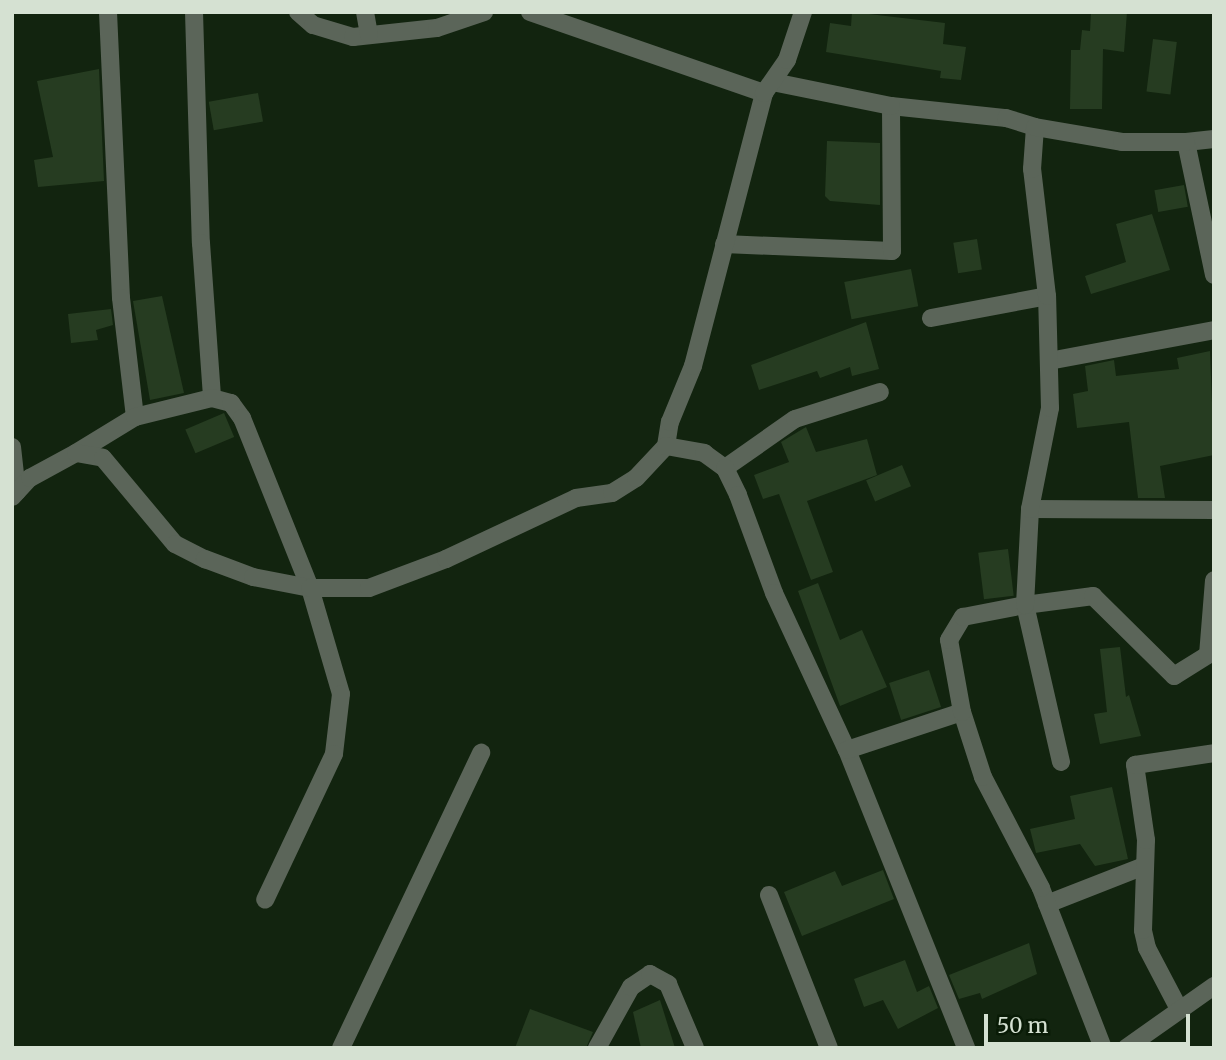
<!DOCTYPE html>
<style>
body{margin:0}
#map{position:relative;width:1226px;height:1060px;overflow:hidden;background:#12240f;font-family:Merriweather,serif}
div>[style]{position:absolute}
.building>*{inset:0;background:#263c21;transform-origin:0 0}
.minor>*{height:18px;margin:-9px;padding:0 9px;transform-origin:9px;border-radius:9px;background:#5b6559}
span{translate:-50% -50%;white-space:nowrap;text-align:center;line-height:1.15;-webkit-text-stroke:7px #091b06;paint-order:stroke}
.frame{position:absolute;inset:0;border:14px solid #d5e1d2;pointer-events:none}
.scale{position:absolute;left:984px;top:1014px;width:206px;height:32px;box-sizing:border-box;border:4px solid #d5e1d2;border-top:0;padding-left:9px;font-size:21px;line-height:24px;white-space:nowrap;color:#d5e1d2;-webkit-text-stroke:5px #091b06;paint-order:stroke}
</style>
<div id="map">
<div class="building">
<i style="clip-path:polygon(852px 12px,945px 23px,943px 44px,966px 47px,961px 80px,940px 78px,941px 71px,826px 52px,830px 23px,851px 26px)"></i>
<i style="clip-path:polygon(1091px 12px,1127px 12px,1124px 52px,1103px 49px,1102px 109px,1070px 109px,1071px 50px,1080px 50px,1082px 30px,1090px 31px)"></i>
<i style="left:1153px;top:39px;width:24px;height:53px;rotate:7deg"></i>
<i style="clip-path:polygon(99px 69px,104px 181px,38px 187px,34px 160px,53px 157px,37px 81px)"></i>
<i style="left:258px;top:93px;width:29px;height:50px;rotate:80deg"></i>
<i style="clip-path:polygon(827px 141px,880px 143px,880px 205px,830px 201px,825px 196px)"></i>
<i style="left:1184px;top:185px;width:22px;height:30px;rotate:80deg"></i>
<i style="clip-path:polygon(1152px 214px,1170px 270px,1091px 294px,1085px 276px,1126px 262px,1116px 224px)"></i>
<i style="left:977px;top:239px;width:31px;height:24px;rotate:81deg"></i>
<i style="left:911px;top:269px;width:38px;height:68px;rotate:79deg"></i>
<i style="clip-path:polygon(162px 296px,184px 393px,150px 400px,133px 301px)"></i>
<i style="clip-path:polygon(111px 309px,113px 325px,96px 330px,98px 340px,71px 343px,68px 314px)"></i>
<i style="clip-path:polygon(866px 322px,879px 369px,852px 376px,850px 367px,820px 378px,817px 371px,759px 390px,751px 365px)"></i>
<i style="clip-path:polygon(1210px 351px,1214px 455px,1160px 466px,1165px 498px,1138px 498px,1129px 422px,1077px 428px,1073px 394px,1088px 391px,1085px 366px,1114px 360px,1116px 376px,1179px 369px,1177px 358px)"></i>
<i style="left:224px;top:413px;width:26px;height:42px;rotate:67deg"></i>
<i style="clip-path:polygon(806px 427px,816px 452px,867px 439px,877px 475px,807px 501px,833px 572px,811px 580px,779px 494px,763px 499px,754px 475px,789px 462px,781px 442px)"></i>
<i style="left:902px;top:465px;width:23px;height:39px;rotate:67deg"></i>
<i style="left:1008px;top:549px;width:47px;height:30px;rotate:83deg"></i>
<i style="clip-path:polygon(818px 583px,840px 640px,862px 630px,887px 687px,840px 706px,798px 591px)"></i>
<i style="clip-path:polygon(1120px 647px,1126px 697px,1129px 695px,1141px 736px,1100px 744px,1094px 714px,1107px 712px,1100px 649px)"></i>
<i style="left:929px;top:670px;width:39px;height:42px;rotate:72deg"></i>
<i style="clip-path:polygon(1112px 787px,1128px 859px,1095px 866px,1080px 844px,1036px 853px,1030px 829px,1075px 819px,1070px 796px)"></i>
<i style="clip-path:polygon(883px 870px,894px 899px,802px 936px,784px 892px,835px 871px,842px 886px)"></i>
<i style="clip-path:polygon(1029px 943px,1037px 974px,982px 999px,980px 993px,959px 999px,949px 975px)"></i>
<i style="clip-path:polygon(905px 960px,917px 992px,929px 986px,938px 1008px,898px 1029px,883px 1000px,864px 1007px,854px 979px)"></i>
<i style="clip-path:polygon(660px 1000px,675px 1048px,641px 1048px,633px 1012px)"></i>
<i style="clip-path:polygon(530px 1009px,593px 1032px,586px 1048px,515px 1048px)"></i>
</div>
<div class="minor">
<i style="left:108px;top:12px;width:286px;rotate:87.4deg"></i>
<i style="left:121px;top:298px;width:120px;rotate:83.3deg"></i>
<i style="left:194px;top:12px;width:231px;rotate:88.3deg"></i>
<i style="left:201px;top:243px;width:155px;rotate:85.9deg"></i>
<i style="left:298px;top:12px;width:20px;rotate:41deg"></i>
<i style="left:313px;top:25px;width:42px;rotate:16.7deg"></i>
<i style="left:353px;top:37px;width:84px;rotate:-6.1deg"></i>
<i style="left:437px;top:28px;width:50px;rotate:-18.8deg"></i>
<i style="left:365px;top:12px;width:23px;rotate:80deg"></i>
<i style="left:530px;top:12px;width:248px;rotate:19.1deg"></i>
<i style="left:891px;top:106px;width:116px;rotate:6deg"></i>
<i style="left:1006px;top:118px;width:30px;rotate:17deg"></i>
<i style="left:1214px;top:139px;width:28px;rotate:174deg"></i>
<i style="left:1186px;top:142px;width:136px;rotate:78.1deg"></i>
<i style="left:724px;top:244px;width:168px;rotate:2.4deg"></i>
<i style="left:892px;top:251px;width:145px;rotate:-90.4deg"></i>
<i style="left:891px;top:106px;width:120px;rotate:-168.5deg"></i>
<i style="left:931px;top:318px;width:118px;rotate:-10.7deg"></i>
<i style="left:1049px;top:361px;width:168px;rotate:-10.6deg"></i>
<i style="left:666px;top:446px;width:24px;rotate:-81deg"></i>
<i style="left:670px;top:422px;width:61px;rotate:-67.7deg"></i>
<i style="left:693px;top:366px;width:282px;rotate:-75.4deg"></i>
<i style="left:764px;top:93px;width:40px;rotate:-55.1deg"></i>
<i style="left:787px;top:60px;width:51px;rotate:-71.6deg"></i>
<i style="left:12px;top:447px;width:45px;rotate:83.7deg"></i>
<i style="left:76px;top:453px;width:69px;rotate:-31.4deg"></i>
<i style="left:135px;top:417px;width:79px;rotate:-13.9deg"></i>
<i style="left:212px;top:398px;width:20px;rotate:15deg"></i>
<i style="left:231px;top:403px;width:19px;rotate:54deg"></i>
<i style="left:242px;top:418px;width:183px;rotate:68.2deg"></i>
<i style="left:310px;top:588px;width:110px;rotate:73.7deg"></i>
<i style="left:341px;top:694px;width:60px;rotate:96.7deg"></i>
<i style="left:334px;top:754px;width:161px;rotate:115.3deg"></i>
<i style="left:725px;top:468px;width:85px;rotate:-35deg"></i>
<i style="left:795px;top:419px;width:89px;rotate:-17.6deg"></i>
<i style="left:12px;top:497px;width:26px;rotate:-47deg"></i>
<i style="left:30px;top:478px;width:52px;rotate:-28.5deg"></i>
<i style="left:76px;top:453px;width:27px;rotate:10deg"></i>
<i style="left:103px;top:458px;width:112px;rotate:50.1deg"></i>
<i style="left:175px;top:544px;width:34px;rotate:27deg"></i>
<i style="left:205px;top:559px;width:51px;rotate:20.6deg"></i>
<i style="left:253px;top:577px;width:58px;rotate:10.9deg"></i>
<i style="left:310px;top:588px;width:59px"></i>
<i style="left:369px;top:588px;width:82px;rotate:-20.6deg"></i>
<i style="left:446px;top:559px;width:144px;rotate:-25.1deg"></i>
<i style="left:576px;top:498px;width:36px;rotate:-8deg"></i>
<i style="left:612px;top:493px;width:28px;rotate:-32deg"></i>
<i style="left:636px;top:478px;width:44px;rotate:-46.8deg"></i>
<i style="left:666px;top:446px;width:39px;rotate:10deg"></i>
<i style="left:704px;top:453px;width:26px;rotate:36deg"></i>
<i style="left:725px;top:468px;width:30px;rotate:64deg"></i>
<i style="left:738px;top:495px;width:104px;rotate:69.8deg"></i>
<i style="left:774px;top:593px;width:173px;rotate:65.1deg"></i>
<i style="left:847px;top:750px;width:321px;rotate:68.2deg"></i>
<i style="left:1030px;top:509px;width:184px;rotate:0.3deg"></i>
<i style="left:847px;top:750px;width:121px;rotate:-18.3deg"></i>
<i style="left:1061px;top:762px;width:161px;rotate:-102.9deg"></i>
<i style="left:1025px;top:605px;width:69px;rotate:-7.5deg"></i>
<i style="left:1093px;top:596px;width:114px;rotate:44.6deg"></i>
<i style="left:1174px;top:676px;width:40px;rotate:-32deg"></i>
<i style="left:1208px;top:655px;width:75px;rotate:-85.4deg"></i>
<i style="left:769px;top:895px;width:164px;rotate:68.6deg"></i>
<i style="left:1047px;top:904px;width:104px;rotate:-21.4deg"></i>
<i style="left:1179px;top:1009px;width:69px;rotate:-117.7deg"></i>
<i style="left:1147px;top:948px;width:18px;rotate:-103deg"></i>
<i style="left:1143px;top:930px;width:90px;rotate:-88.1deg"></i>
<i style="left:1146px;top:840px;width:76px;rotate:-98.3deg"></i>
<i style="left:1135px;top:765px;width:80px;rotate:-8.6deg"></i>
<i style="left:341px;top:1048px;width:327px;rotate:-64.6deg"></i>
<i style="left:597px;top:1048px;width:70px;rotate:-60.9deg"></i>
<i style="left:631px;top:987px;width:23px;rotate:-34deg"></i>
<i style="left:650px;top:974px;width:21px;rotate:29deg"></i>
<i style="left:668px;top:984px;width:69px;rotate:67.1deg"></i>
<i style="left:1103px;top:1048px;width:172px;rotate:-111.2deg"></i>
<i style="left:1041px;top:888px;width:125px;rotate:-117.6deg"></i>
<i style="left:983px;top:777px;width:68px;rotate:-107.9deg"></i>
<i style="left:962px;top:712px;width:73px;rotate:-100.2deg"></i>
<i style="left:949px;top:640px;width:27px;rotate:-59deg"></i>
<i style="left:963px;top:617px;width:63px;rotate:-11deg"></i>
<i style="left:1025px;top:605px;width:96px;rotate:-87deg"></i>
<i style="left:1030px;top:509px;width:103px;rotate:-78.8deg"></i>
<i style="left:1050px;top:408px;width:112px;rotate:-91.5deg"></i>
<i style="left:1047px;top:296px;width:128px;rotate:-96.7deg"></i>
<i style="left:1032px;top:169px;width:42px;rotate:-85.9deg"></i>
<i style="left:1035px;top:127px;width:88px;rotate:9.8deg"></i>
<i style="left:1122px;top:142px;width:64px"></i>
<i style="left:1126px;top:1048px;width:108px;rotate:-35.2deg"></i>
</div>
<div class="frame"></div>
<div class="scale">50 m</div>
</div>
